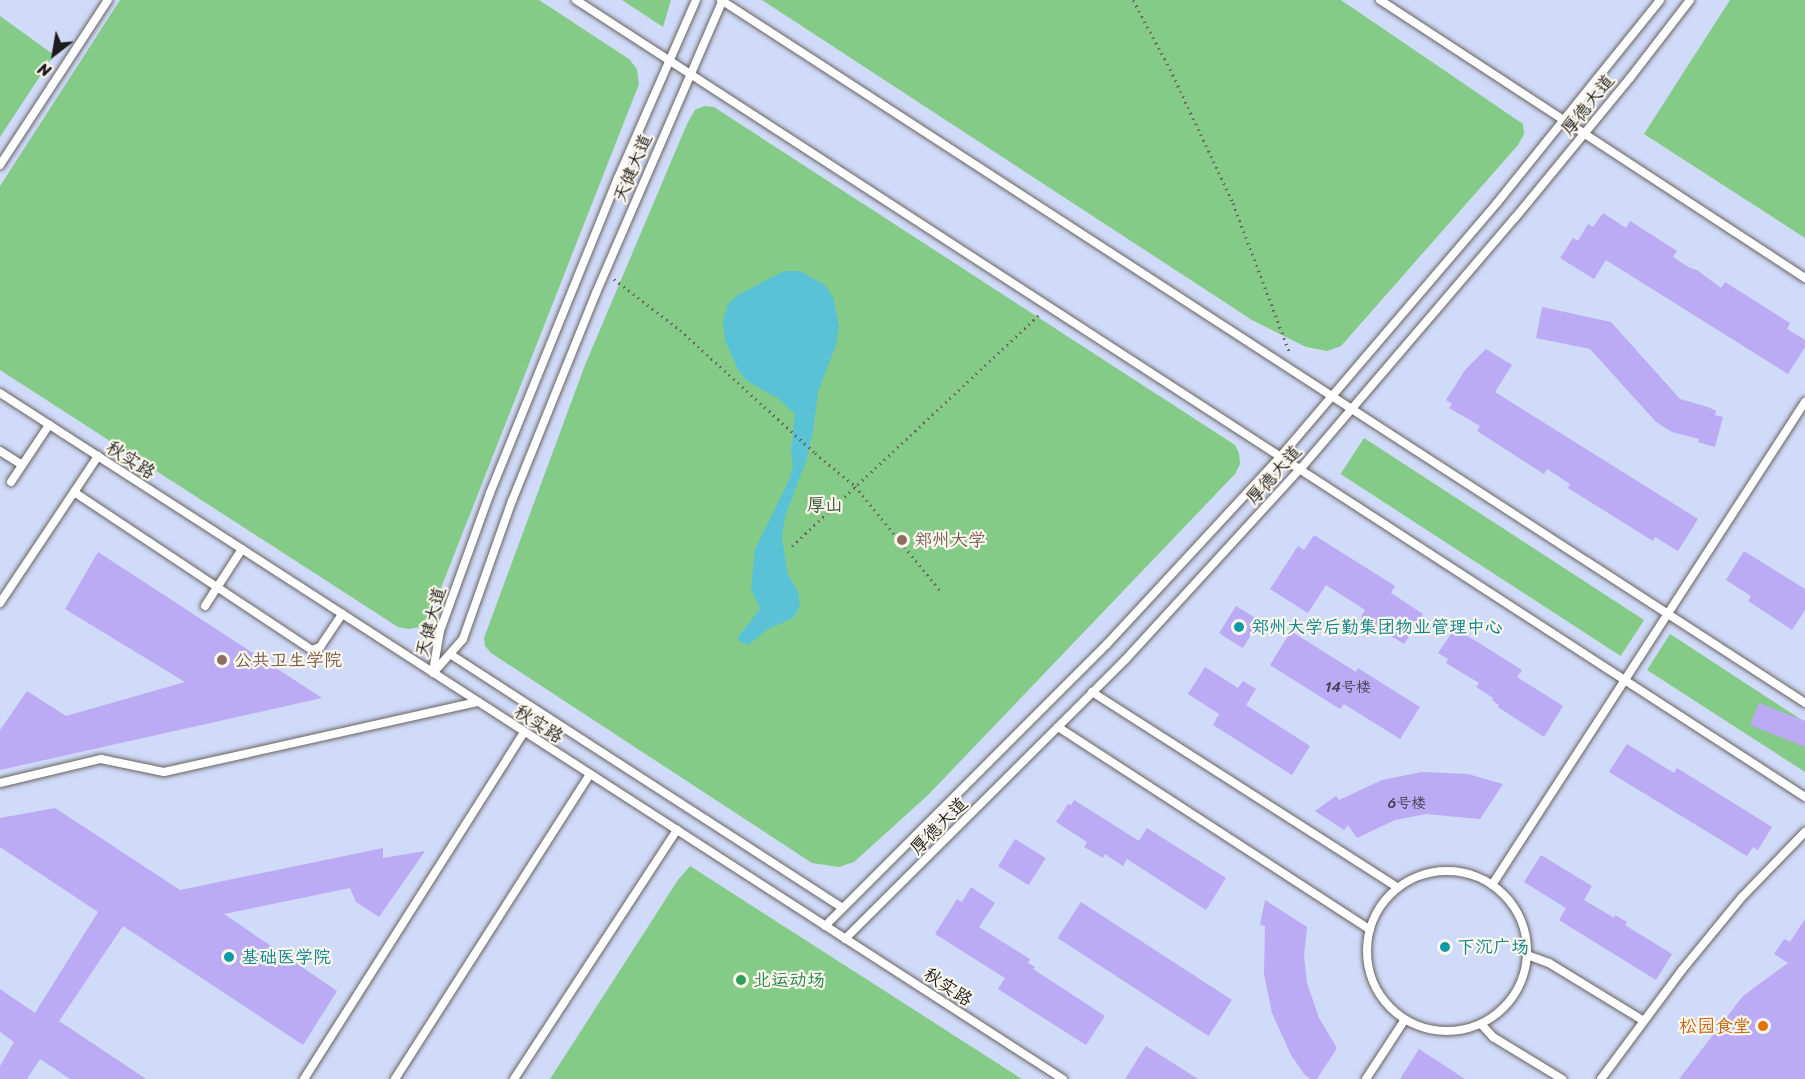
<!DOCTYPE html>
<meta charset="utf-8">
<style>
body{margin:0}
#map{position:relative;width:1805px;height:1079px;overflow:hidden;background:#f8ead7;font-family:Sriracha,"LXGW WenKai TC",sans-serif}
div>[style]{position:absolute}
.built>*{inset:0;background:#d0daf9;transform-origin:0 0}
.green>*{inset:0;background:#84cb87;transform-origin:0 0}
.water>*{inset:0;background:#5ac2d6}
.building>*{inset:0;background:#bbaaf4;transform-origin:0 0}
.path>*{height:3px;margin-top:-1.5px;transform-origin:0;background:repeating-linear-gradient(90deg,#69645d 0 1.5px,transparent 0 6px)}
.roads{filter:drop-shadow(0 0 2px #69645d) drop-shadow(0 0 2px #69645d)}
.lane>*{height:8px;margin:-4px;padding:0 4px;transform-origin:4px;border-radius:4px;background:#fff}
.lane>.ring{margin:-4px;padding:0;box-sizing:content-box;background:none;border:8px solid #fff;border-radius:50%}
.dots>*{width:16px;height:16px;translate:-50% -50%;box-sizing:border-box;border:3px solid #fbf7ec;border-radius:50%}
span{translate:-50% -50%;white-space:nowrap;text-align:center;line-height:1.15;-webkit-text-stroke:4.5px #fbf7ec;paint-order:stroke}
.number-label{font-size:15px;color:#444052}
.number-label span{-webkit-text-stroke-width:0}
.street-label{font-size:18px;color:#1c1c1c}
.park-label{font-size:18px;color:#405941}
.education-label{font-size:18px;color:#785e54}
.left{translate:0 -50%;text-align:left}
.culture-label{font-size:18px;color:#0d838f}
.leisure-label{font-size:18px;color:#27864d}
.food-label{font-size:18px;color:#c56008}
.right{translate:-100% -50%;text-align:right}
.north{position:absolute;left:24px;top:24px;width:60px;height:60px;-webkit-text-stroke:4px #fbf7ec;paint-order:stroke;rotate:211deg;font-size:16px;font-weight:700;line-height:24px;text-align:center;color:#1c1c1c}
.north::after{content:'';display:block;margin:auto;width:21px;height:27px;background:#1c1c1c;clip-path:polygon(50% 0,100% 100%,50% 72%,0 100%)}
</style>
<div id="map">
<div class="built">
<i style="left:0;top:0;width:1805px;height:1079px"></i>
</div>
<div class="green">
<i style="clip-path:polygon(120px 0,539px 0,629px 59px,637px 69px,639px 84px,430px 616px,420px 627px,408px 629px,398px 627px,0 370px,0 186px)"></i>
<i style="clip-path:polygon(622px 0,671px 0,663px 27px)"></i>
<i style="clip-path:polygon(762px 0,1341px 0,1523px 124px,1524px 134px,1518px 145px,1341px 346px,1327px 351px,1306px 347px,1252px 320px)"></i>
<i style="clip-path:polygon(1730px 0,1805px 0,1805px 238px,1644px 134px)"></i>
<i style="clip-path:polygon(0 16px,54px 55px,0 137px)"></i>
<i style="clip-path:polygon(704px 106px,714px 107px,1235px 445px,1239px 453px,1240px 464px,1235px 474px,928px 795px,854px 862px,839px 867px,812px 863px,491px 653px,485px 646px,484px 638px,585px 365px,687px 124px,695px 110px)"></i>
<i style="left:1364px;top:438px;width:334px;height:43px;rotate:33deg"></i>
<i style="clip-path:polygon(1670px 634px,1805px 722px,1805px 772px,1647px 670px)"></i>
<i style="clip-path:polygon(690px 866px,1022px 1079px,550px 1079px,678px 880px)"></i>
</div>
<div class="water">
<i style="clip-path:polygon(784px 271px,800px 271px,825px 285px,833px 297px,839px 326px,836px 345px,818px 392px,813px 432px,806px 461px,785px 517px,782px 537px,788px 575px,798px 592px,800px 606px,793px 618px,768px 629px,748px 645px,739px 641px,738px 637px,760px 609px,751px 588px,755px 549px,789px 480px,793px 467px,791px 451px,795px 414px,779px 399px,747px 381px,738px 370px,725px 340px,723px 321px,728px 304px,738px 295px)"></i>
</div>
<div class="building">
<i style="clip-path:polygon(1603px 213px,1626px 228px,1630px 221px,1677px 251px,1673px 257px,1690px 268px,1697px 270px,1721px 288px,1725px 282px,1790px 323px,1787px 329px,1805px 340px,1805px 347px,1788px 374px,1606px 260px,1594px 279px,1560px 258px,1573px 238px,1578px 241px,1588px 224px,1593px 227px)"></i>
<i style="clip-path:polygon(1542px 307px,1611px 322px,1680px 399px,1708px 407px,1716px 411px,1715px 415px,1723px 417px,1715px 447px,1698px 442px,1699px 439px,1672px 432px,1656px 422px,1590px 349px,1536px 338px)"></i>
<i style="clip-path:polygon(1486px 349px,1512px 365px,1495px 392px,1698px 519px,1678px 551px,1655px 537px,1653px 541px,1568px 488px,1570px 484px,1547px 469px,1544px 474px,1477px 431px,1480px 426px,1449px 408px,1452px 404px,1446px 400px,1465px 370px)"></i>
<i style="clip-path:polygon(1314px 535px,1395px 586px,1391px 593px,1423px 614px,1404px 644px,1361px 617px,1365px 610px,1326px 585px,1308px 613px,1270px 589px,1298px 546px,1304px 550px)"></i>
<i style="clip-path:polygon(1744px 551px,1805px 589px,1805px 610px,1792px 630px,1748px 601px,1751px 596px,1726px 580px)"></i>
<i style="clip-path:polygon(98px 552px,322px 698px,0 770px,0 730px,27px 691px,66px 716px,185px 682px,65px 609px)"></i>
<i style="left:1236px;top:606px;width:28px;height:32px;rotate:32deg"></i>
<i style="clip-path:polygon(1455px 628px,1522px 670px,1517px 677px,1563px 706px,1544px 737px,1498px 707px,1499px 705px,1492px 700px,1493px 698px,1476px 687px,1479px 683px,1446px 663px,1448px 659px,1438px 653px)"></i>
<i style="clip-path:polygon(1291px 631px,1356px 672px,1358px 668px,1420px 707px,1400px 739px,1344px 704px,1340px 709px,1270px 665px)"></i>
<i style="clip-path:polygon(1205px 667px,1238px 688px,1243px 681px,1256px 689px,1246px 705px,1310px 746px,1292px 775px,1213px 725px,1219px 714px,1188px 694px)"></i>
<i style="clip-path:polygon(1759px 703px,1805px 721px,1805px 747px,1750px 725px)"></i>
<i style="clip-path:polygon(1627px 744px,1674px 773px,1677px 768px,1772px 827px,1758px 850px,1753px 847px,1747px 856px,1609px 772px)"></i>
<i style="clip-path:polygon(1422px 772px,1468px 774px,1503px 784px,1480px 819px,1426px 814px,1395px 820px,1357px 838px,1348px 825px,1344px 830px,1315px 811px,1336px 796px,1339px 800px,1382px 780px)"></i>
<i style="clip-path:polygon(1074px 800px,1139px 841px,1147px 828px,1226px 878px,1206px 910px,1127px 859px,1123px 866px,1105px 854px,1103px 858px,1084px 847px,1087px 842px,1056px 822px,1068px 804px,1071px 805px)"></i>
<i style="clip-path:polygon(55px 808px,180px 890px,383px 848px,383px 858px,425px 851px,379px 917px,356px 902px,350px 888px,224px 914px,337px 991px,303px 1045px,123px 926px,59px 1021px,146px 1079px,70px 1079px,40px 1059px,27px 1079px,0 1079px,0 1066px,14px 1042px,0 1032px,0 989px,35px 1013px,98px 912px,0 847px,0 818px)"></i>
<i style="left:1015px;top:839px;width:36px;height:32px;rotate:32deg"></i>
<i style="clip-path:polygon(1541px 855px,1592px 886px,1584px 900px,1614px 918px,1615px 915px,1627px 922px,1625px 925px,1672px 954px,1656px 980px,1559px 920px,1566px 908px,1524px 882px)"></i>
<i style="clip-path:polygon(971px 887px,995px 903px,979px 927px,1030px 959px,1028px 963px,1035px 967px,1033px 969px,1105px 1016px,1086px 1045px,998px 989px,1005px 978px,935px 934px,957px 899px,962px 902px)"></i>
<i style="clip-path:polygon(1265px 900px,1307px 927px,1304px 956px,1307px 983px,1319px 1018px,1337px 1048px,1317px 1079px,1310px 1079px,1304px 1074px,1291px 1055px,1272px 1013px,1264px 974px,1265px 926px,1260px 925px)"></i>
<i style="left:1081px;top:902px;width:180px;height:43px;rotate:33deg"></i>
<i style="clip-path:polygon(1805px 919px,1805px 1079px,1679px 1079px,1743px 996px,1788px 963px,1774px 954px,1784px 939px,1790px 942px)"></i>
<i style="clip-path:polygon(1146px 1046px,1198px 1079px,1125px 1079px)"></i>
<i style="clip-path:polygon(1419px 1049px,1465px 1079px,1400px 1079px)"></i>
</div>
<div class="path">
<i style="left:1133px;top:0;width:78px;rotate:61.8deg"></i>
<i style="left:1170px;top:69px;width:148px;rotate:64.8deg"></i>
<i style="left:1233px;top:203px;width:161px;rotate:69.3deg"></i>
<i style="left:614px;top:279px;width:83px;rotate:37.7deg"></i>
<i style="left:680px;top:330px;width:183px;rotate:42.3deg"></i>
<i style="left:815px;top:453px;width:52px;rotate:39.5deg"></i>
<i style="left:855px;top:486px;width:136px;rotate:50.9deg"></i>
<i style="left:792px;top:546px;width:340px;rotate:-43.1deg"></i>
</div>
<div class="roads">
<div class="lane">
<i style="left:576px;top:0;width:1465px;rotate:32.96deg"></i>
<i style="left:721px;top:0;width:1292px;rotate:32.96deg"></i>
<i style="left:1380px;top:0;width:508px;rotate:33.19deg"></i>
<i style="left:0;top:165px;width:197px;rotate:-56.8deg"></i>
<i style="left:0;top:393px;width:1265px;rotate:32.84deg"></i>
<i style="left:0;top:451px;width:26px;rotate:32deg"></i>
<i style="left:11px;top:482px;width:69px;rotate:-56.3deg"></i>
<i style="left:74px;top:492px;width:286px;rotate:33.6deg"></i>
<i style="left:312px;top:650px;width:9px;rotate:-21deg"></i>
<i style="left:320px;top:647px;width:40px;rotate:-56deg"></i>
<i style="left:0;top:603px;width:177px;rotate:-56.3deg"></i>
<i style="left:205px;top:606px;width:68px;rotate:-57deg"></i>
<i style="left:450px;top:654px;width:467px;rotate:32.9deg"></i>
<i style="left:433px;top:671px;width:41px;rotate:-80.1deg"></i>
<i style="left:440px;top:631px;width:147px;rotate:-70.1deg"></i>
<i style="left:490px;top:493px;width:340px;rotate:-67.9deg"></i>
<i style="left:618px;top:178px;width:194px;rotate:-66.3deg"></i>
<i style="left:433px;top:673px;width:45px;rotate:-48.6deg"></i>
<i style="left:463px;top:639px;width:146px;rotate:-70.5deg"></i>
<i style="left:512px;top:501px;width:224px;rotate:-68deg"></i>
<i style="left:596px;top:293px;width:319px;rotate:-66.6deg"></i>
<i style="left:1092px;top:692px;width:363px;rotate:32.6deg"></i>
<i style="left:1058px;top:727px;width:372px;rotate:33deg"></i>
<i style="left:0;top:783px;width:104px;rotate:-13.4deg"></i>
<i style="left:101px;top:759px;width:64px;rotate:11.7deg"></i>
<i style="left:164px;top:772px;width:322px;rotate:-12.6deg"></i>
<i class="ring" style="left:1367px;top:871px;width:152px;height:152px"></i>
<i style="left:1492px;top:885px;width:576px;rotate:-57.06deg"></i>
<i style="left:825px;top:926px;width:399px;rotate:-45deg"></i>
<i style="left:1107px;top:644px;width:255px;rotate:-47.2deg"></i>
<i style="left:1280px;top:457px;width:334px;rotate:-49.5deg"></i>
<i style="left:1497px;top:203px;width:260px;rotate:-51.2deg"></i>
<i style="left:845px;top:939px;width:395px;rotate:-44.9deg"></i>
<i style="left:1125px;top:660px;width:262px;rotate:-47.5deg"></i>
<i style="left:1302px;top:467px;width:328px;rotate:-49.5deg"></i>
<i style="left:1515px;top:218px;width:181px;rotate:-50.6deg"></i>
<i style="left:1630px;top:78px;width:98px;rotate:-52.4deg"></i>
<i style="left:1527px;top:955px;width:23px;rotate:20deg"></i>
<i style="left:1549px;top:963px;width:111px;rotate:31.4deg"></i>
<i style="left:1481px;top:1024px;width:18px;rotate:47deg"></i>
<i style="left:1493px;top:1037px;width:81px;rotate:31.3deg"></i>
<i style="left:304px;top:1079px;width:411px;rotate:-57.6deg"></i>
<i style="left:395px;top:1079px;width:362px;rotate:-57.4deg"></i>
<i style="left:514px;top:1079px;width:298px;rotate:-56.8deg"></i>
<i style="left:1366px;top:1079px;width:69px;rotate:-56.8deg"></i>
<i style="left:1601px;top:1079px;width:136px;rotate:-53.4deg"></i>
<i style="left:1682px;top:970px;width:94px;rotate:-50.6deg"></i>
<i style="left:1742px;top:897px;width:91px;rotate:-45.9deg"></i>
</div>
</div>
<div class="dots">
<i style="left:902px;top:540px;background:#8d6e63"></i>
<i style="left:1239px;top:627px;background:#0f9aa8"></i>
<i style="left:222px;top:660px;background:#8d6e63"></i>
<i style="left:1445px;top:947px;background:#0f9aa8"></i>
<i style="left:229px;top:957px;background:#0f9aa8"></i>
<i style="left:741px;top:980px;background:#2e9e5b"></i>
<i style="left:1763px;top:1026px;background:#e8710a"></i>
</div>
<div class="number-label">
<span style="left:1348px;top:688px">14号楼</span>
<span style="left:1407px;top:804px">6号楼</span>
</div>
<div class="street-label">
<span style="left:1588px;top:105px;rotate:-51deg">厚德大道</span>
<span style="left:633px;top:168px;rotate:-67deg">天健大道</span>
<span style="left:131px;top:460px;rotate:33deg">秋实路</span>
<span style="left:1274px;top:475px;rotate:-48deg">厚德大道</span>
<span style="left:431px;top:622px;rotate:-75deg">天健大道</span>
<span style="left:539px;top:724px;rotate:33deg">秋实路</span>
<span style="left:939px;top:826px;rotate:-45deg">厚德大道</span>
<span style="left:948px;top:987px;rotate:33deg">秋实路</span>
</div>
<div class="park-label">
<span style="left:825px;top:505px">厚山</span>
</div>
<div class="education-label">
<span class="left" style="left:914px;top:540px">郑州大学</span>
<span class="left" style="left:234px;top:660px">公共卫生学院</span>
</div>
<div class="culture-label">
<span class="left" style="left:1251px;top:627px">郑州大学后勤集团物业管理中心</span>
<span class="left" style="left:1457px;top:947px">下沉广场</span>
<span class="left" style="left:241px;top:957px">基础医学院</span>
</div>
<div class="leisure-label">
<span class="left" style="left:753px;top:980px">北运动场</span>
</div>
<div class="food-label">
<span class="right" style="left:1751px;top:1026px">松园食堂</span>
</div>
<div class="north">N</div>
</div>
